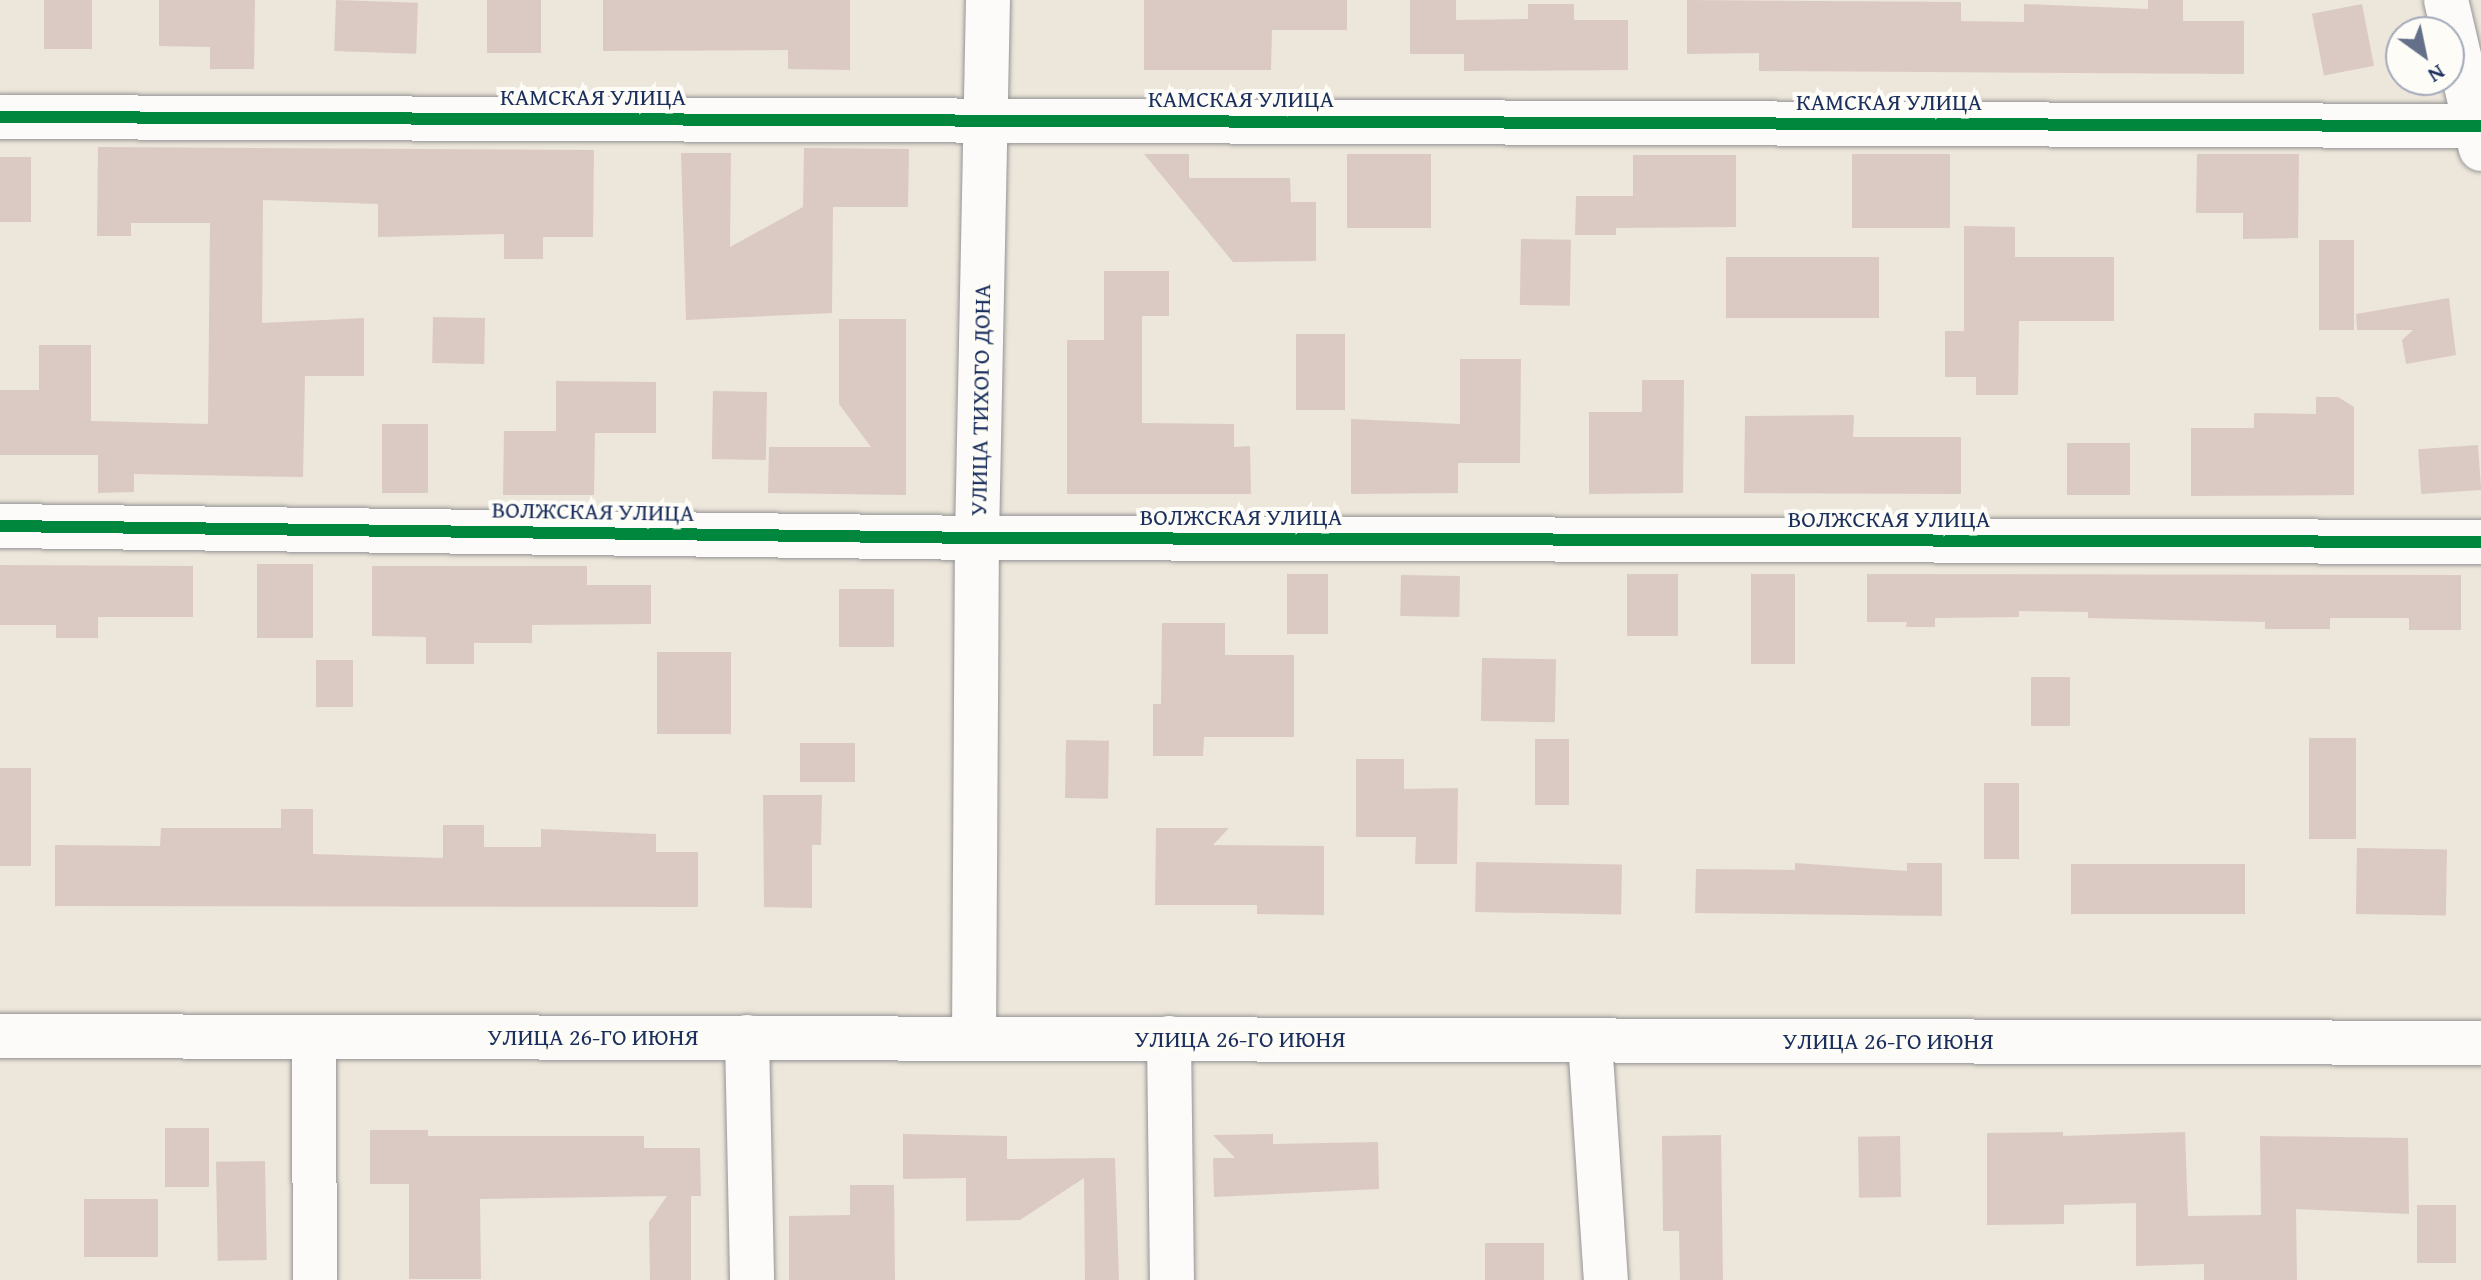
<!DOCTYPE html>
<meta charset="utf-8">
<style>
body{margin:0}
#map{position:relative;width:2481px;height:1280px;overflow:hidden;background:#ede6da;font-family:"Gentium Book Plus",serif}
div>[style]{position:absolute}
.building>*{inset:0;background:#dbcac3;transform-origin:0 0}
.roads{filter:drop-shadow(0 0 2px #959596) drop-shadow(0 0 2px #959596)}
.street>*{height:44px;margin:-22px;padding:0 22px;transform-origin:22px;border-radius:22px;background:#fcfbf9}
.cycleway>*{height:12px;margin:-6px;padding:0 6px;transform-origin:6px;border-radius:6px;background:#00873e}
span{translate:-50% -50%;white-space:nowrap;text-align:center;line-height:1.15;-webkit-text-stroke:8px #fdfcf7;paint-order:stroke}
.street-label{font-size:24px;color:#1b2f5e}
.north{position:absolute;left:2385px;top:16px;width:80px;height:80px;box-sizing:border-box;background:#fdfcf7;border:2px solid #a3aaba;border-radius:50%;rotate:147deg;font-size:22px;font-weight:700;line-height:32px;text-align:center;color:#1b2f5e}
.north::after{content:'';display:block;margin:auto;width:28px;height:36px;background:#646f89;clip-path:polygon(50% 0,100% 100%,50% 72%,0 100%)}
</style>
<div id="map">
<div class="building">
<i style="left:44px;top:0;width:48px;height:49px"></i>
<i style="clip-path:polygon(159px 0,255px 0,254px 69px,210px 69px,210px 47px,159px 46px)"></i>
<i style="left:336px;top:0;width:82px;height:51px;rotate:2deg"></i>
<i style="left:487px;top:0;width:54px;height:53px"></i>
<i style="clip-path:polygon(603px 0,850px 0,850px 70px,788px 69px,788px 50px,603px 51px)"></i>
<i style="clip-path:polygon(1144px 0,1347px 0,1347px 30px,1272px 30px,1271px 70px,1144px 70px)"></i>
<i style="clip-path:polygon(1410px 0,1456px 0,1456px 20px,1528px 19px,1528px 4px,1574px 4px,1574px 20px,1628px 20px,1628px 70px,1464px 71px,1464px 54px,1410px 54px)"></i>
<i style="clip-path:polygon(1687px 0,1961px 2px,1961px 21px,2024px 22px,2024px 4px,2148px 9px,2148px 0,2183px 0,2183px 21px,2244px 21px,2244px 74px,1759px 71px,1759px 53px,1687px 54px)"></i>
<i style="left:2362px;top:4px;width:63px;height:51px;rotate:79deg"></i>
<i style="clip-path:polygon(98px 147px,594px 150px,593px 237px,543px 237px,543px 259px,504px 259px,504px 234px,378px 237px,378px 204px,263px 200px,262px 323px,364px 318px,364px 376px,305px 376px,303px 477px,134px 474px,134px 492px,98px 493px,98px 455px,0 455px,0 390px,39px 390px,39px 345px,91px 345px,91px 421px,208px 424px,210px 223px,131px 223px,131px 236px,97px 236px)"></i>
<i style="clip-path:polygon(804px 148px,909px 149px,908px 207px,833px 207px,832px 313px,686px 320px,681px 153px,731px 153px,730px 247px,803px 207px)"></i>
<i style="clip-path:polygon(1144px 154px,1189px 154px,1189px 178px,1290px 178px,1291px 202px,1316px 202px,1316px 261px,1233px 262px)"></i>
<i style="left:1347px;top:154px;width:84px;height:74px"></i>
<i style="left:1852px;top:154px;width:98px;height:74px"></i>
<i style="clip-path:polygon(2197px 154px,2299px 154px,2298px 238px,2243px 239px,2243px 213px,2196px 213px)"></i>
<i style="clip-path:polygon(1633px 155px,1736px 155px,1736px 227px,1616px 228px,1616px 235px,1575px 235px,1576px 196px,1633px 196px)"></i>
<i style="left:0;top:157px;width:31px;height:65px"></i>
<i style="clip-path:polygon(1964px 226px,2015px 227px,2015px 257px,2114px 257px,2114px 321px,2019px 321px,2018px 395px,1976px 395px,1976px 377px,1945px 377px,1945px 331px,1964px 331px)"></i>
<i style="left:1521px;top:239px;width:50px;height:66px;rotate:1deg"></i>
<i style="left:2319px;top:240px;width:35px;height:90px"></i>
<i style="left:1726px;top:257px;width:153px;height:61px"></i>
<i style="clip-path:polygon(1104px 271px,1169px 271px,1169px 316px,1142px 316px,1142px 423px,1234px 424px,1234px 447px,1250px 446px,1251px 494px,1067px 494px,1067px 340px,1104px 340px)"></i>
<i style="clip-path:polygon(2449px 298px,2456px 355px,2406px 364px,2402px 340px,2413px 330px,2357px 330px,2356px 314px)"></i>
<i style="left:433px;top:317px;width:52px;height:46px;rotate:1deg"></i>
<i style="clip-path:polygon(839px 319px,906px 319px,906px 495px,768px 493px,769px 447px,871px 447px,839px 404px)"></i>
<i style="left:1296px;top:334px;width:49px;height:76px"></i>
<i style="clip-path:polygon(1460px 359px,1521px 359px,1520px 463px,1458px 463px,1458px 493px,1351px 494px,1351px 419px,1460px 424px)"></i>
<i style="clip-path:polygon(1642px 380px,1684px 380px,1683px 493px,1589px 494px,1589px 412px,1642px 412px)"></i>
<i style="clip-path:polygon(556px 381px,656px 382px,656px 433px,595px 433px,594px 495px,503px 495px,504px 431px,556px 431px)"></i>
<i style="left:713px;top:391px;width:54px;height:68px;rotate:1deg"></i>
<i style="clip-path:polygon(2316px 397px,2338px 397px,2354px 407px,2354px 495px,2191px 496px,2191px 428px,2254px 428px,2254px 413px,2316px 414px)"></i>
<i style="clip-path:polygon(1854px 415px,1853px 437px,1961px 437px,1961px 494px,1744px 493px,1745px 416px)"></i>
<i style="left:382px;top:424px;width:46px;height:69px"></i>
<i style="left:2067px;top:443px;width:63px;height:52px"></i>
<i style="left:2478px;top:445px;width:45px;height:60px;rotate:86deg"></i>
<i style="left:257px;top:564px;width:56px;height:74px"></i>
<i style="clip-path:polygon(0 565px,193px 566px,193px 617px,98px 617px,98px 638px,56px 638px,56px 625px,0 625px)"></i>
<i style="clip-path:polygon(372px 566px,587px 566px,587px 585px,651px 585px,651px 624px,532px 625px,532px 643px,474px 643px,474px 664px,426px 664px,426px 637px,372px 636px)"></i>
<i style="left:1287px;top:574px;width:41px;height:60px"></i>
<i style="left:1627px;top:574px;width:51px;height:62px"></i>
<i style="left:1751px;top:574px;width:44px;height:90px"></i>
<i style="clip-path:polygon(1867px 574px,2461px 575px,2461px 630px,2409px 630px,2409px 618px,2330px 618px,2330px 629px,2265px 629px,2265px 622px,2088px 618px,2088px 612px,2019px 611px,2019px 617px,1935px 618px,1935px 627px,1906px 627px,1907px 622px,1867px 622px)"></i>
<i style="left:1401px;top:575px;width:59px;height:41px;rotate:1deg"></i>
<i style="left:839px;top:589px;width:55px;height:58px"></i>
<i style="clip-path:polygon(1162px 623px,1225px 623px,1225px 655px,1294px 655px,1294px 737px,1204px 737px,1203px 756px,1153px 756px,1153px 704px,1161px 704px)"></i>
<i style="left:657px;top:652px;width:74px;height:82px"></i>
<i style="left:1482px;top:658px;width:74px;height:63px;rotate:1deg"></i>
<i style="left:316px;top:660px;width:37px;height:47px"></i>
<i style="left:2031px;top:677px;width:39px;height:49px"></i>
<i style="left:2309px;top:738px;width:47px;height:101px"></i>
<i style="left:1535px;top:739px;width:34px;height:66px"></i>
<i style="left:1066px;top:740px;width:43px;height:58px;rotate:1deg"></i>
<i style="left:800px;top:743px;width:55px;height:39px"></i>
<i style="clip-path:polygon(1356px 759px,1404px 759px,1404px 789px,1458px 788px,1457px 864px,1415px 864px,1416px 837px,1356px 837px)"></i>
<i style="left:0;top:768px;width:31px;height:98px"></i>
<i style="left:1984px;top:783px;width:35px;height:76px"></i>
<i style="clip-path:polygon(763px 795px,822px 795px,821px 845px,812px 845px,812px 908px,764px 907px)"></i>
<i style="clip-path:polygon(281px 809px,313px 809px,313px 854px,443px 858px,443px 825px,484px 825px,484px 847px,541px 847px,541px 829px,656px 834px,656px 852px,698px 852px,698px 907px,55px 906px,55px 845px,160px 846px,161px 828px,281px 828px)"></i>
<i style="clip-path:polygon(1156px 828px,1229px 828px,1213px 845px,1324px 846px,1324px 915px,1257px 914px,1257px 905px,1155px 905px)"></i>
<i style="left:2357px;top:848px;width:90px;height:66px;rotate:1deg"></i>
<i style="left:1476px;top:862px;width:146px;height:50px;rotate:1deg"></i>
<i style="clip-path:polygon(1795px 863px,1907px 871px,1907px 863px,1942px 863px,1942px 916px,1695px 913px,1696px 869px,1795px 870px)"></i>
<i style="left:2071px;top:864px;width:174px;height:50px"></i>
<i style="left:165px;top:1128px;width:44px;height:59px"></i>
<i style="clip-path:polygon(370px 1130px,428px 1130px,428px 1136px,644px 1136px,644px 1148px,700px 1148px,701px 1196px,691px 1196px,691px 1280px,650px 1280px,649px 1222px,667px 1196px,480px 1199px,481px 1279px,409px 1279px,409px 1184px,370px 1184px)"></i>
<i style="clip-path:polygon(2063px 1132px,2063px 1136px,2185px 1132px,2188px 1216px,2261px 1215px,2260px 1136px,2408px 1138px,2409px 1214px,2296px 1209px,2297px 1280px,2204px 1280px,2204px 1264px,2136px 1266px,2136px 1203px,2064px 1205px,2064px 1224px,1987px 1225px,1987px 1133px)"></i>
<i style="clip-path:polygon(903px 1134px,1007px 1136px,1007px 1159px,1115px 1158px,1119px 1280px,1085px 1280px,1084px 1178px,1020px 1220px,966px 1221px,966px 1178px,903px 1179px)"></i>
<i style="clip-path:polygon(1273px 1134px,1273px 1144px,1378px 1142px,1379px 1189px,1214px 1197px,1213px 1158px,1235px 1158px,1213px 1135px)"></i>
<i style="clip-path:polygon(1721px 1135px,1723px 1280px,1680px 1280px,1679px 1231px,1663px 1231px,1662px 1136px)"></i>
<i style="left:1900px;top:1136px;width:61px;height:42px;rotate:89deg"></i>
<i style="left:265px;top:1161px;width:99px;height:49px;rotate:89deg"></i>
<i style="clip-path:polygon(850px 1185px,894px 1185px,895px 1280px,789px 1280px,789px 1216px,850px 1215px)"></i>
<i style="left:84px;top:1199px;width:74px;height:58px"></i>
<i style="left:2417px;top:1205px;width:39px;height:58px"></i>
<i style="left:1485px;top:1243px;width:59px;height:37px"></i>
</div>
<div class="roads">
<div class="street">
<i style="left:2446px;top:0;width:153px;rotate:76.8deg"></i>
<i style="left:0;top:117px;width:2481px;rotate:0.21deg"></i>
<i style="left:0;top:526px;width:977px;rotate:0.7deg"></i>
<i style="left:977px;top:538px;width:1504px;rotate:0.15deg"></i>
<i style="left:0;top:1036px;width:2481px;rotate:0.16deg"></i>
<i style="left:314px;top:1037px;width:243px;rotate:89.8deg"></i>
<i style="left:747px;top:1037px;width:243px;rotate:88.8deg"></i>
<i style="left:1169px;top:1038px;width:242px;rotate:89.3deg"></i>
<i style="left:974px;top:1039px;width:501px;rotate:-89.66deg"></i>
<i style="left:977px;top:538px;width:538px;rotate:-88.83deg"></i>
<i style="left:1590px;top:1041px;width:240px;rotate:86.2deg"></i>
</div>
</div>
<div class="cycleway">
<i style="left:0;top:117px;width:2481px;rotate:0.21deg"></i>
<i style="left:0;top:526px;width:977px;rotate:0.7deg"></i>
<i style="left:977px;top:538px;width:1504px;rotate:0.15deg"></i>
</div>
<div class="street-label">
<span style="left:593px;top:97px">КАМСКАЯ УЛИЦА</span>
<span style="left:1241px;top:99px">КАМСКАЯ УЛИЦА</span>
<span style="left:1889px;top:102px">КАМСКАЯ УЛИЦА</span>
<span style="left:980px;top:400px;rotate:-89deg">УЛИЦА ТИХОГО ДОНА</span>
<span style="left:593px;top:511px;rotate:1deg">ВОЛЖСКАЯ УЛИЦА</span>
<span style="left:1241px;top:517px">ВОЛЖСКАЯ УЛИЦА</span>
<span style="left:1889px;top:519px">ВОЛЖСКАЯ УЛИЦА</span>
<span style="left:593px;top:1037px">УЛИЦА 26-ГО ИЮНЯ</span>
<span style="left:1240px;top:1039px">УЛИЦА 26-ГО ИЮНЯ</span>
<span style="left:1888px;top:1041px">УЛИЦА 26-ГО ИЮНЯ</span>
</div>
<div class="north">N</div>
</div>
